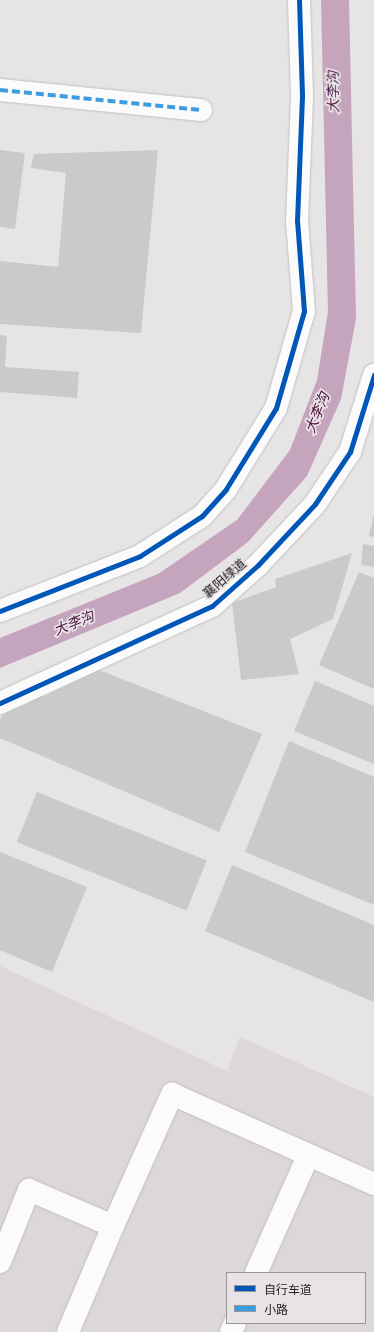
<!DOCTYPE html>
<meta charset="utf-8">
<style>
body{margin:0}
#map{position:relative;width:374px;height:1332px;overflow:hidden;background:#e7e4e6;font-family:Rubik,"Noto Sans SC",sans-serif}
div>[style]{position:absolute}
.built>*{inset:0;background:#ddd6db}
.water>*{inset:0;background:#c5a4bd}
.building>*{inset:0;background:#cbc9ca;transform-origin:0 0}
.roads{filter:drop-shadow(0 0 1px #c2c0c1) drop-shadow(0 0 1px #c2c0c1)}
.minor>*{height:22px;margin:-11px;padding:0 11px;transform-origin:11px;border-radius:11px;background:#fbfbfb}
.quiet>*{height:4px;margin-top:-2px;transform-origin:0;background:repeating-linear-gradient(90deg,#3c9ce0 0 8px,transparent 0 12px)}
.cycleway>*{height:5px;margin:-2.5px;padding:0 2.5px;transform-origin:2.5px;border-radius:2.5px;background:#0057b8}
span{translate:-50% -50%;white-space:nowrap;text-align:center;line-height:1.15;-webkit-text-stroke:3.5px #e8e3e6;paint-order:stroke}
.street-label{font-size:13px;color:#252324}
.water-label{font-size:14px;color:#49103e;font-style:italic}
.legend{position:absolute;left:226px;top:1272px;width:140px;height:52px;box-sizing:border-box;background:#e8e3e6;border:1px solid #9a9698;margin:0;padding:5px 7px;list-style:none;font-size:12px;color:#252324}
.legend li{display:flex;align-items:center;gap:8px;height:20px}
.legend b{width:20px;border:1px solid #9a9698}
</style>
<div id="map">
<div class="built">
<i style="clip-path:polygon(evenodd,0 966px,227px 1071px,240px 1037px,374px 1097px,374px 1332px,0 1332px,0 966px,227px 1273px,365px 1273px,365px 1323px,227px 1323px,227px 1273px)"></i>
</div>
<div class="water">
<i style="clip-path:polygon(321px 0,349px 0,356px 319px,341px 399px,307px 476px,248px 542px,180px 593px,0 668px,0 638px,158px 574px,237px 520px,290px 450px,317px 380px,328px 312px)"></i>
</div>
<div class="building">
<i style="clip-path:polygon(0 150px,25px 153px,15px 229px,0 227px)"></i>
<i style="clip-path:polygon(158px 150px,141px 333px,0 324px,0 261px,58px 267px,66px 173px,31px 168px,34px 154px)"></i>
<i style="clip-path:polygon(0 335px,7px 336px,5px 367px,79px 372px,77px 398px,0 392px)"></i>
<i style="clip-path:polygon(374px 513px,374px 537px,369px 536px)"></i>
<i style="clip-path:polygon(363px 544px,374px 546px,374px 567px,361px 565px)"></i>
<i style="clip-path:polygon(352px 553px,333px 619px,290px 639px,299px 674px,241px 680px,232px 603px,276px 587px,275px 579px)"></i>
<i style="clip-path:polygon(359px 572px,374px 578px,374px 689px,319px 665px)"></i>
<i style="clip-path:polygon(99px 670px,262px 734px,219px 832px,0 738px,0 720px,4px 712px,30px 703px,34px 694px,43px 697px)"></i>
<i style="clip-path:polygon(315px 681px,374px 706px,374px 764px,294px 731px)"></i>
<i style="clip-path:polygon(289px 741px,374px 777px,374px 905px,245px 852px)"></i>
<i style="left:37px;top:792px;width:183px;height:54px;rotate:22deg"></i>
<i style="clip-path:polygon(0 852px,87px 887px,52px 972px,0 950px)"></i>
<i style="clip-path:polygon(232px 865px,374px 925px,374px 1002px,205px 931px)"></i>
</div>
<div class="roads">
<div class="minor">
<i style="left:0;top:90px;width:202px;rotate:5.7deg"></i>
<i style="left:0;top:611px;width:150px;rotate:-21.4deg"></i>
<i style="left:140px;top:556px;width:74px;rotate:-32.8deg"></i>
<i style="left:202px;top:516px;width:36px;rotate:-48deg"></i>
<i style="left:226px;top:489px;width:95px;rotate:-58.3deg"></i>
<i style="left:276px;top:408px;width:101px;rotate:-73.9deg"></i>
<i style="left:304px;top:311px;width:90px;rotate:-94.4deg"></i>
<i style="left:297px;top:221px;width:126px;rotate:-87.7deg"></i>
<i style="left:302px;top:95px;width:95px;rotate:-91.8deg"></i>
<i style="left:0;top:703px;width:233px;rotate:-24.6deg"></i>
<i style="left:212px;top:606px;width:62px;rotate:-41.7deg"></i>
<i style="left:258px;top:565px;width:83px;rotate:-46.9deg"></i>
<i style="left:315px;top:504px;width:63px;rotate:-56.1deg"></i>
<i style="left:350px;top:452px;width:81px;rotate:-72.7deg"></i>
<i style="left:0;top:1262px;width:78px;rotate:-68.1deg"></i>
<i style="left:29px;top:1190px;width:91px;rotate:23.2deg"></i>
<i style="left:113px;top:1226px;width:145px;rotate:-65.9deg"></i>
<i style="left:172px;top:1094px;width:221px;rotate:24deg"></i>
<i style="left:256px;top:1273px;width:128px;rotate:-66deg"></i>
<i style="left:68px;top:1332px;width:115px;rotate:-67deg"></i>
<i style="left:231px;top:1332px;width:10px;rotate:-66deg"></i>
</div>
</div>
<div class="quiet">
<i style="left:0;top:90px;width:202px;rotate:5.7deg"></i>
</div>
<div class="cycleway">
<i style="left:0;top:611px;width:150px;rotate:-21.4deg"></i>
<i style="left:140px;top:556px;width:74px;rotate:-32.8deg"></i>
<i style="left:202px;top:516px;width:36px;rotate:-48deg"></i>
<i style="left:226px;top:489px;width:95px;rotate:-58.3deg"></i>
<i style="left:276px;top:408px;width:101px;rotate:-73.9deg"></i>
<i style="left:304px;top:311px;width:90px;rotate:-94.4deg"></i>
<i style="left:297px;top:221px;width:126px;rotate:-87.7deg"></i>
<i style="left:302px;top:95px;width:95px;rotate:-91.8deg"></i>
<i style="left:0;top:703px;width:233px;rotate:-24.6deg"></i>
<i style="left:212px;top:606px;width:62px;rotate:-41.7deg"></i>
<i style="left:258px;top:565px;width:83px;rotate:-46.9deg"></i>
<i style="left:315px;top:504px;width:63px;rotate:-56.1deg"></i>
<i style="left:350px;top:452px;width:81px;rotate:-72.7deg"></i>
</div>
<div class="street-label">
<span style="left:225px;top:579px;rotate:-41deg">襄阳绿道</span>
</div>
<div class="water-label">
<span style="left:334px;top:92px;rotate:-91deg">大李沟</span>
<span style="left:318px;top:413px;rotate:-68deg">大李沟</span>
<span style="left:74px;top:624px;rotate:-22deg">大李沟</span>
</div>
<ul class="legend">
<li><b style="height:5px;background:#0057b8"></b>自行车道</li>
<li><b style="height:5px;background:#3c9ce0"></b>小路</li>
</ul>
</div>
